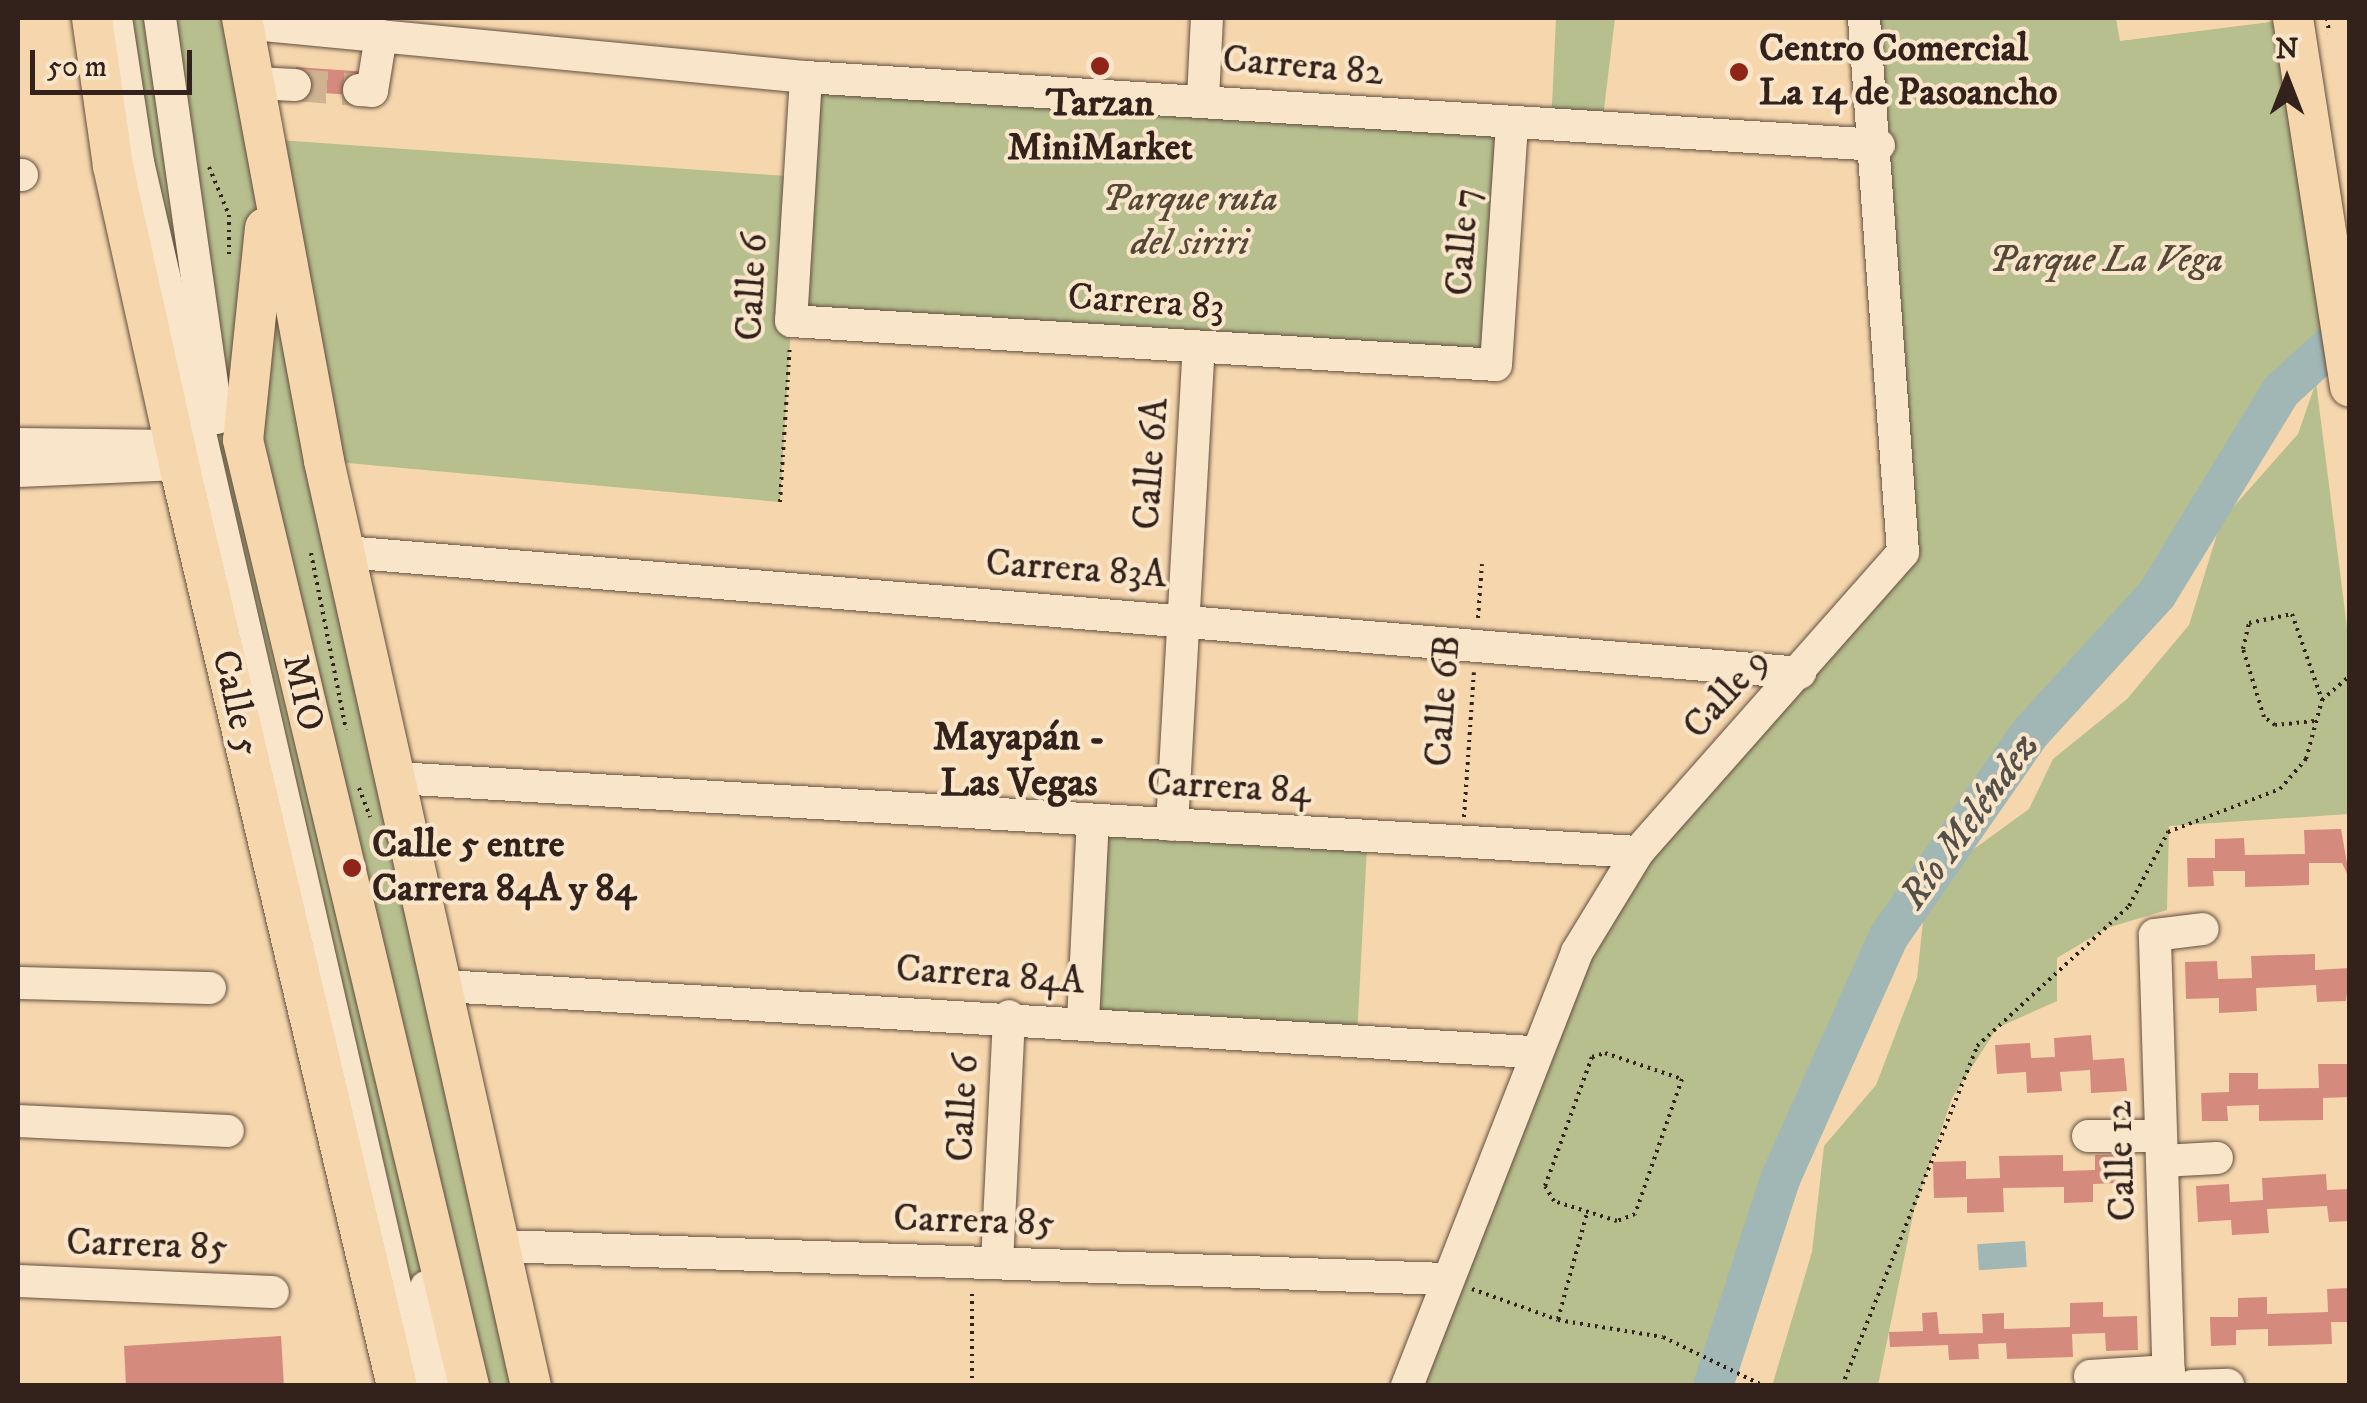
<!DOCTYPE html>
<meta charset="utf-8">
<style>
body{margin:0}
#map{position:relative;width:2367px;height:1403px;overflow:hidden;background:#f6d7ad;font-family:"IM FELL DW Pica",serif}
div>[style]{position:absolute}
.green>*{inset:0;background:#b7bf8e;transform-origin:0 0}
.water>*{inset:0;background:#a1b7b5;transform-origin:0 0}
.river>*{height:40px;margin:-20px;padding:0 20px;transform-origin:20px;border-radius:20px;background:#a1b7b5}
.building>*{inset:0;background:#d48b7d;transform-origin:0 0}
.minor-tunnel>*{height:32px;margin-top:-16px;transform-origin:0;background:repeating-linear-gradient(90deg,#cfb390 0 32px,transparent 0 48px)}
.path>*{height:4px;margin-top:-2px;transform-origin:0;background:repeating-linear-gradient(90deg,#33221b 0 2.5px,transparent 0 7.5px)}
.roads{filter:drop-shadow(0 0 2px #644f40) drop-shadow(0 0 2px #644f40)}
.minor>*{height:32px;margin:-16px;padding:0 16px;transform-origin:16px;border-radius:16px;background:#f9e5ca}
.major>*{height:40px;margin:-20px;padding:0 20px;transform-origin:20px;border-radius:20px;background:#f6d7ad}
.dots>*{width:28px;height:28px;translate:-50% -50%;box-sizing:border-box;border:5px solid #f9e5ca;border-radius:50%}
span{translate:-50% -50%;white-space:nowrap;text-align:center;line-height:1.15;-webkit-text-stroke:8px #f9e5ca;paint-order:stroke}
.poi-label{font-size:38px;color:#33221b;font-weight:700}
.left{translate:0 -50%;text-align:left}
.street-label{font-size:38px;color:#33221b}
.park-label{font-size:38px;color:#544938;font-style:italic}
.neighbourhood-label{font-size:40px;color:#33221b;font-weight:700}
.water-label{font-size:40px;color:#544f49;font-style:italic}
.frame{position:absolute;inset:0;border:20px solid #33221b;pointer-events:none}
.north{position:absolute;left:2237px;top:30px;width:100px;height:100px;-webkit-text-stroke:8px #f9e5ca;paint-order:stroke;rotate:0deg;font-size:28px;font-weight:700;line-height:40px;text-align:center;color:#33221b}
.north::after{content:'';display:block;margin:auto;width:35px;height:45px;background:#33221b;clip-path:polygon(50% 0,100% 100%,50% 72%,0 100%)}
.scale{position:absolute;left:30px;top:50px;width:162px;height:45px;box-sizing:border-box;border:5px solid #33221b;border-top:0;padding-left:12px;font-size:30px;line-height:35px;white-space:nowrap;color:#33221b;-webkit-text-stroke:8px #f9e5ca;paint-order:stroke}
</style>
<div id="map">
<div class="green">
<i style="clip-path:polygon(116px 18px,242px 18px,265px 139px,799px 177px,806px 77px,1512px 124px,1496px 365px,791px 327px,780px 502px,325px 461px,531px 1385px,418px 1385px)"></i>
<i style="clip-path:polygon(1556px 18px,1615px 18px,1602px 126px,1551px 126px)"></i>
<i style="clip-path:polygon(1864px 18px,2116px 18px,2120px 41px,2294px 19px,2340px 334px,2281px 391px,2157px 594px,2031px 732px,1889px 936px,1781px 1177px,1713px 1385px,1407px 1386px,1577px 952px,1903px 551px)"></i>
<i style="clip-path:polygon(2316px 382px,2349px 643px,2349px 814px,2169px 826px,2167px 910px,2107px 928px,2057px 958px,2057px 1001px,1997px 1028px,1952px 1098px,1914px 1210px,1878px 1385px,1772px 1386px,1812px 1252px,1824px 1146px,1876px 1085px,1917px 978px,1927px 883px,2029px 809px,2053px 759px,2127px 699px,2189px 625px,2221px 521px,2298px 434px)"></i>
<i style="left:1093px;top:820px;width:275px;height:202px;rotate:3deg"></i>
</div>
<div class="water">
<i style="left:2025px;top:1241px;width:26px;height:48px;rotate:86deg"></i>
</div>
<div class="river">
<i style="left:1713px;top:1386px;width:220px;rotate:-72deg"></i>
<i style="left:1781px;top:1177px;width:264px;rotate:-65.9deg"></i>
<i style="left:1889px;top:936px;width:249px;rotate:-55.2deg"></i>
<i style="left:2031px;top:732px;width:187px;rotate:-47.6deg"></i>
<i style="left:2157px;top:594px;width:238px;rotate:-58.6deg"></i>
<i style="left:2281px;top:391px;width:93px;rotate:-42.4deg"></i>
</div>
<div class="building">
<i style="left:296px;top:67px;width:65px;height:24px;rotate:4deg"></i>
<i style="clip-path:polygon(2341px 829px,2350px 880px,2342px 863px,2309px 863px,2309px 885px,2245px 887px,2245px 871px,2213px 871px,2214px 886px,2188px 887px,2187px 858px,2215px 858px,2215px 839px,2244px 838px,2245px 855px,2305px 854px,2304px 830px)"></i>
<i style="clip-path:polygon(2315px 954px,2315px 970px,2350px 968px,2346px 1001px,2317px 1002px,2316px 985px,2256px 988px,2257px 1011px,2219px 1013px,2219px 998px,2186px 999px,2185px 962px,2217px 961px,2218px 979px,2252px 978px,2251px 956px)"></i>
<i style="clip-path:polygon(2091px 1035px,2093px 1060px,2124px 1058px,2127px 1091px,2091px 1093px,2090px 1070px,2060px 1072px,2062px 1091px,2027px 1093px,2026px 1072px,1997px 1074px,1995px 1045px,2030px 1043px,2031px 1058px,2055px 1057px,2054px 1038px)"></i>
<i style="clip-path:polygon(2318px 1064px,2350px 1064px,2350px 1097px,2323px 1098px,2323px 1120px,2259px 1121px,2259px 1105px,2227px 1106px,2228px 1121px,2202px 1121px,2201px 1093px,2229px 1092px,2229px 1073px,2258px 1073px,2258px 1089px,2319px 1088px)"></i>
<i style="clip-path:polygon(2120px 1154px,2121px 1183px,2093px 1184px,2093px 1202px,2064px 1203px,2064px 1187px,2003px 1188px,2004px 1212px,1967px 1213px,1967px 1197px,1934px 1198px,1933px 1162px,1966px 1161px,1966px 1179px,2000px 1178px,1999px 1156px,2063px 1155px,2063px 1171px,2095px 1170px,2095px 1155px)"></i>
<i style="clip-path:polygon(2326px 1174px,2327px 1190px,2350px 1189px,2350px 1221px,2329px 1222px,2327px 1206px,2267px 1209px,2269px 1233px,2232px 1235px,2231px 1220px,2198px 1222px,2196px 1186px,2229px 1184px,2230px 1202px,2263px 1200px,2262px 1178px)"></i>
<i style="clip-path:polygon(2350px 1288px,2350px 1322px,2331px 1322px,2332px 1344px,2268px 1346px,2268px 1329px,2236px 1330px,2236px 1345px,2211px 1346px,2210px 1317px,2238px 1317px,2238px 1298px,2267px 1297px,2267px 1314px,2328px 1312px,2327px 1289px)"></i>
<i style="clip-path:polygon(2103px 1302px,2103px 1317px,2137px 1316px,2138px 1350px,2106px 1351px,2105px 1333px,2072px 1334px,2073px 1357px,2007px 1359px,2006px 1343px,1978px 1344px,1979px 1359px,1949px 1360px,1948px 1345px,1890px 1347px,1889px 1332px,1923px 1331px,1922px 1313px,1937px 1312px,1939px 1334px,1983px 1333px,1982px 1314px,2004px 1313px,2004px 1329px,2070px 1327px,2070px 1303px)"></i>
<i style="clip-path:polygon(281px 1336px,284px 1386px,126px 1386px,124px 1346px)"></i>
</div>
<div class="minor-tunnel">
<i style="left:295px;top:85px;width:64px;rotate:4.5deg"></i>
</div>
<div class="path">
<i style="left:2327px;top:18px;width:15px;rotate:82deg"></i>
<i style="left:209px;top:167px;width:52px;rotate:67.4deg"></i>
<i style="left:229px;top:215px;width:39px;rotate:90deg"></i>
<i style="left:780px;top:502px;width:157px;rotate:-86.4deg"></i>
<i style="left:311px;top:553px;width:180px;rotate:78.8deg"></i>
<i style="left:1478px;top:618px;width:54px;rotate:-85.8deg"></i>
<i style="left:2314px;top:721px;width:39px;rotate:174deg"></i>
<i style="left:2275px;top:725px;width:14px;rotate:-144deg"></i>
<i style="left:2264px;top:717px;width:71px;rotate:-107.2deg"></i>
<i style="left:2243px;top:649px;width:27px;rotate:-77deg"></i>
<i style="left:2249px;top:623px;width:44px;rotate:-11.8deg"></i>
<i style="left:2292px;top:614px;width:91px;rotate:70.8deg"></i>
<i style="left:359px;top:788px;width:31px;rotate:69deg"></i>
<i style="left:1464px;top:817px;width:145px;rotate:-86.1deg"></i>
<i style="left:1605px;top:1053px;width:81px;rotate:18.7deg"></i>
<i style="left:1682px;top:1079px;width:143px;rotate:109.2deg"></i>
<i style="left:1635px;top:1214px;width:19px;rotate:159deg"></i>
<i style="left:1617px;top:1221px;width:66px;rotate:-162.4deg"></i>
<i style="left:1554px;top:1201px;width:17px;rotate:-121deg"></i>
<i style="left:1545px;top:1186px;width:137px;rotate:-70deg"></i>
<i style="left:1592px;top:1057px;width:14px;rotate:-17deg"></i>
<i style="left:1472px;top:1289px;width:91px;rotate:19.8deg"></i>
<i style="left:1558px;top:1320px;width:106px;rotate:9.2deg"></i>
<i style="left:1663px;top:1337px;width:112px;rotate:25.9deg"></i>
<i style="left:1558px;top:1319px;width:110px;rotate:-74.7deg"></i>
<i style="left:972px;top:1386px;width:95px;rotate:-90deg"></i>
<i style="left:1842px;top:1386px;width:366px;rotate:-68.3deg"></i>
<i style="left:1977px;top:1046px;width:207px;rotate:-42.6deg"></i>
<i style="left:2129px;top:906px;width:84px;rotate:-62.2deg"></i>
<i style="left:2168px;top:832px;width:120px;rotate:-21deg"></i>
<i style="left:2280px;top:789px;width:40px;rotate:-49deg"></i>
<i style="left:2306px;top:759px;width:61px;rotate:-74.8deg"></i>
<i style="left:2322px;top:700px;width:37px;rotate:-41deg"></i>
</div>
<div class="roads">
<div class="minor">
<i style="left:116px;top:18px;width:146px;rotate:81.3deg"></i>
<i style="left:138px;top:162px;width:1256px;rotate:77.11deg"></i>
<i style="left:160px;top:18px;width:404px;rotate:81.9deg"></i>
<i style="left:243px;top:23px;width:566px;rotate:5.48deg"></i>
<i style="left:806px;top:77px;width:1075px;rotate:3.63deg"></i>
<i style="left:806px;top:77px;width:244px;rotate:93.5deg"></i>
<i style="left:791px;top:321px;width:706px;rotate:3.57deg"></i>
<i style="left:1496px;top:365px;width:242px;rotate:-86.2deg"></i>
<i style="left:255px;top:83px;width:40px;rotate:2.9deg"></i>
<i style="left:359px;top:90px;width:13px;rotate:4deg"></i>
<i style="left:372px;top:91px;width:56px;rotate:-80.7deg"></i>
<i style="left:1203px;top:99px;width:81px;rotate:-87.2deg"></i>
<i style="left:18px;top:175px;width:4px"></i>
<i style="left:18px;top:444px;width:157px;rotate:0.7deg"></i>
<i style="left:18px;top:471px;width:184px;rotate:-2.5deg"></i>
<i style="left:345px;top:552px;width:1460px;rotate:4.75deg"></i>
<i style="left:396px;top:778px;width:1244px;rotate:3.41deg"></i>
<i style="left:1172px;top:825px;width:479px;rotate:-86.8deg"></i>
<i style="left:18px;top:983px;width:192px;rotate:1.5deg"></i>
<i style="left:445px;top:986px;width:1088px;rotate:3.48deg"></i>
<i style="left:1083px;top:1022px;width:202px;rotate:-87.2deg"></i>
<i style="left:18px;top:1121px;width:210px;rotate:2.7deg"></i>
<i style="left:2088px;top:1136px;width:73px"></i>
<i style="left:2162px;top:1161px;width:55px;rotate:-3.1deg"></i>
<i style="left:501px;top:1246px;width:944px;rotate:2deg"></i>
<i style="left:997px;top:1263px;width:247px;rotate:-87.2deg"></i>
<i style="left:18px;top:1281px;width:255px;rotate:2.5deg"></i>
<i style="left:426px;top:1287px;width:101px;rotate:78deg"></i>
<i style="left:2090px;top:1376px;width:79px;rotate:-3.6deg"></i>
<i style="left:1407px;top:1386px;width:466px;rotate:-68.6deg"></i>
<i style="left:1577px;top:952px;width:117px;rotate:-58.6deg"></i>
<i style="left:1638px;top:852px;width:400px;rotate:-48.5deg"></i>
<i style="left:1903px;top:552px;width:535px;rotate:-94.18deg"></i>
<i style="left:2169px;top:1386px;width:451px;rotate:-91.8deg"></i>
<i style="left:2155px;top:935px;width:48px;rotate:-7.1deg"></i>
<i style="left:2192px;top:1386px;width:36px;rotate:-2deg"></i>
</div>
<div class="major">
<i style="left:92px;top:18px;width:149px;rotate:81.9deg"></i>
<i style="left:113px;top:166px;width:310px;rotate:77.5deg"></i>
<i style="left:180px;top:469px;width:942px;rotate:76.69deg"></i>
<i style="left:242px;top:18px;width:451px;rotate:79.5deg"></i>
<i style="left:324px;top:461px;width:948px;rotate:77.39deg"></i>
<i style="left:2293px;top:18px;width:373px;rotate:81.2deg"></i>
<i style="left:265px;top:228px;width:213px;rotate:95.9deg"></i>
<i style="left:243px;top:440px;width:973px;rotate:76.56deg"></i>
</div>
</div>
<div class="dots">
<i style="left:1100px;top:66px;background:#8f2418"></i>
<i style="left:1739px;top:72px;background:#8f2418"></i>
<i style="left:352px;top:868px;background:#8f2418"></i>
</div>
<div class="poi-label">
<span class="left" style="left:1759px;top:72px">Centro Comercial<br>La 14 de Pasoancho</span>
<span style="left:1100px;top:127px">Tarzan<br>MiniMarket</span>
<span class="left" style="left:372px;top:868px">Calle 5 entre<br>Carrera 84A y 84</span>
</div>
<div class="street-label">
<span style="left:1303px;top:67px;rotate:5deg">Carrera 82</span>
<span style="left:1464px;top:242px;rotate:-86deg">Calle 7</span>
<span style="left:753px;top:287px;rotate:-87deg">Calle 6</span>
<span style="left:1146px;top:303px;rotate:4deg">Carrera 83</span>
<span style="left:1152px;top:464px;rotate:-86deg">Calle 6A</span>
<span style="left:1076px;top:570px;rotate:4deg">Carrera 83A</span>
<span style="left:302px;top:693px;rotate:77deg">MIO</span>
<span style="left:1727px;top:694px;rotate:-48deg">Calle 9</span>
<span style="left:1444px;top:701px;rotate:-86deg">Calle 6B</span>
<span style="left:235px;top:703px;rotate:77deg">Calle 5</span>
<span style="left:1229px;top:788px;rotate:3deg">Carrera 84</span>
<span style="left:990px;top:976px;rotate:4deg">Carrera 84A</span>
<span style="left:964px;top:1108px;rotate:-87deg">Calle 6</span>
<span style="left:2122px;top:1161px;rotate:-92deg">Calle 12</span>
<span style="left:974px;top:1222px;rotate:2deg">Carrera 85</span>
<span style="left:147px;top:1246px;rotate:2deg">Carrera 85</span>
</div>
<div class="park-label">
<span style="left:1190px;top:222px">Parque ruta<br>del siriri</span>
<span style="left:2106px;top:261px">Parque La Vega</span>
</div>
<div class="neighbourhood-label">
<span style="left:1019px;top:761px">Mayapán -<br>Las Vegas</span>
</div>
<div class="water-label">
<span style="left:1970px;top:821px;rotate:-54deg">Río Meléndez</span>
</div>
<div class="frame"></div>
<div class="north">N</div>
<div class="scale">50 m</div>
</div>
